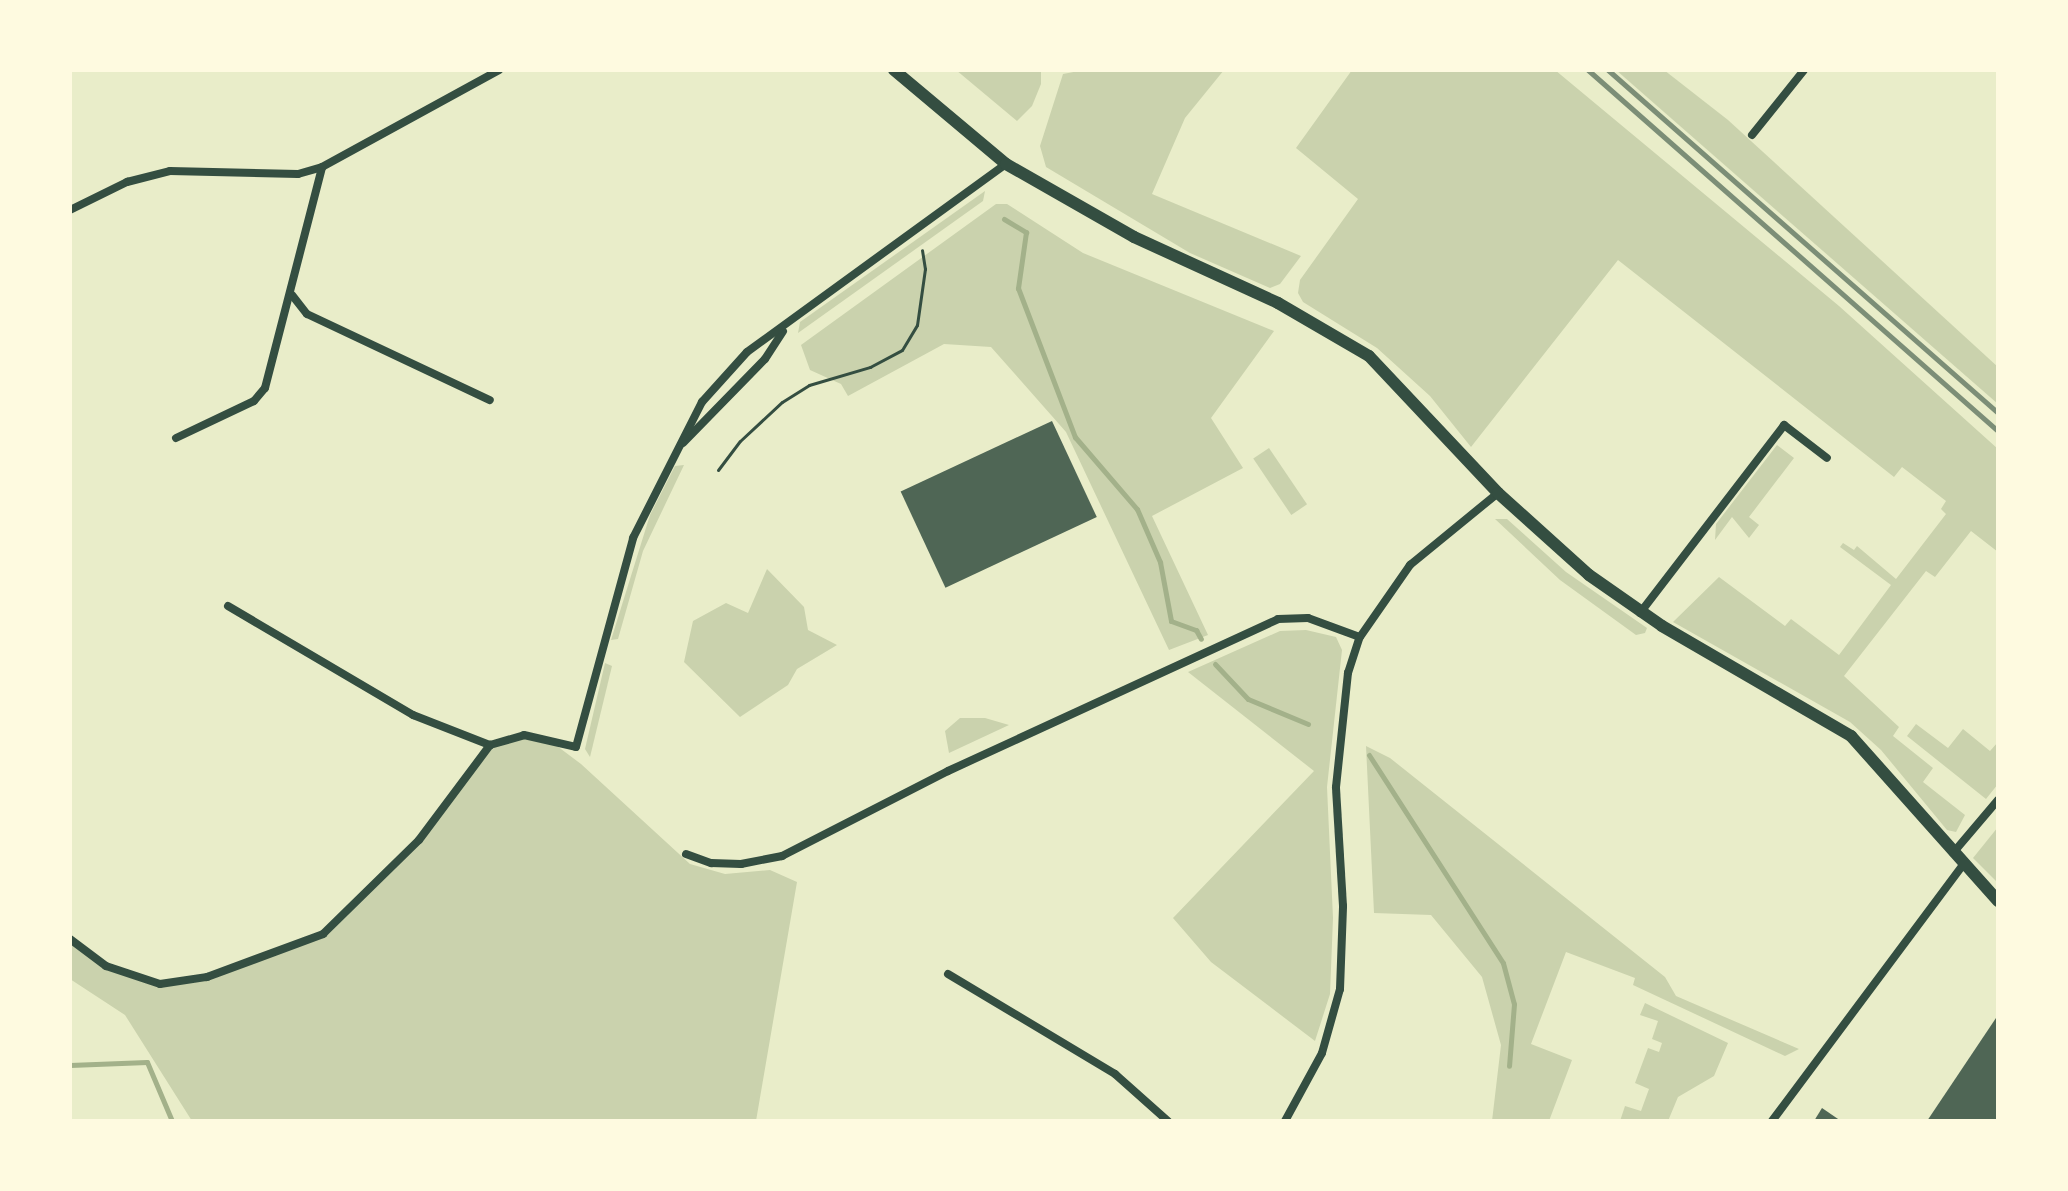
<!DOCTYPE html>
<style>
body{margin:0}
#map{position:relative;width:2068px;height:1191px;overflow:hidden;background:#e9edc9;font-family:"IBM Plex Sans",sans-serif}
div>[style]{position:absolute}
.green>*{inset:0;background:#cad2ad;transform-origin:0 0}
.stream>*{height:5px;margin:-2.5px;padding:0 2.5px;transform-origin:2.5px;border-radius:2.5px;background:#a3b18a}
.building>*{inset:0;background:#4f6655;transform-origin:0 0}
.path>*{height:3px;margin:-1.5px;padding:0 1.5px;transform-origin:1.5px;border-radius:1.5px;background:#344e41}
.minor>*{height:8px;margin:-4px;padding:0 4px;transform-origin:4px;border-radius:4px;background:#344e41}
.tertiary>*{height:12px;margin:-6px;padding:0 6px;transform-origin:6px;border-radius:6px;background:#344e41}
.rail>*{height:5px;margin:-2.5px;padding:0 2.5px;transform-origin:2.5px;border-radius:2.5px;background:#7c8e77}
span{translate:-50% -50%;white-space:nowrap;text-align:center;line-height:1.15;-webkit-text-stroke:8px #fefae0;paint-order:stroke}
.frame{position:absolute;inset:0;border:72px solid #fefae0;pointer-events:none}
</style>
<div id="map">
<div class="green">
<i style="clip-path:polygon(956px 70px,1041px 70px,1041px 84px,1032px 106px,1017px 121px)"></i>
<i style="clip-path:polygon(1084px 70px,1224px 70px,1185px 118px,1152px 194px,1301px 256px,1280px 284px,1270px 288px,1190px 253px,1046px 167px,1040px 146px,1063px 74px)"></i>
<i style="clip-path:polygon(1352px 70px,1555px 70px,1839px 306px,1998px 449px,1998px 552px,1971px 531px,1935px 577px,1926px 571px,1844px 676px,1899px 727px,1893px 736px,1933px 768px,1923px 782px,1965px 815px,1956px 832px,1947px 830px,1881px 750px,1850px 722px,1673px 622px,1719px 577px,1785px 626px,1791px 619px,1839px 655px,1891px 585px,1840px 547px,1843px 543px,1854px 550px,1857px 546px,1896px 579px,1946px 514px,1941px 509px,1946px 501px,1902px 467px,1894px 477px,1618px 260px,1471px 447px,1430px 396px,1377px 348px,1303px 302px,1298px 293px,1300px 280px,1358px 199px,1296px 148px)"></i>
<i style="clip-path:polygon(1616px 70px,1664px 70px,1728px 120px,1998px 367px,1998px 404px)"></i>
<i style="clip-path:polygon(985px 191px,983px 201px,798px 333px,800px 322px)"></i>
<i style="clip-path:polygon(996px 204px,1007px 204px,1083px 253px,1274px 331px,1211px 418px,1243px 468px,1152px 516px,1208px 635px,1169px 650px,1066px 432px,991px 347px,944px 344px,848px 396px,841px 384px,810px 370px,801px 345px)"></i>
<i style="clip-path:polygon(1777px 445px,1794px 458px,1749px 517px,1759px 525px,1749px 538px,1732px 517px,1715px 540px,1716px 524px)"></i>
<i style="left:1269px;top:448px;width:68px;height:19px;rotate:56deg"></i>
<i style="clip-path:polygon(684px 465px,643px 551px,618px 639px,611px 640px,650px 515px,675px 466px)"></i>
<i style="clip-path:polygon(1495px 519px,1507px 519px,1566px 572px,1647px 628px,1645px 633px,1636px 635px,1560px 580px)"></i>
<i style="clip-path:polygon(767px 569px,804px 607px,808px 630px,837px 645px,797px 669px,788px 685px,740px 717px,684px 662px,693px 621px,726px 603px,748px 613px)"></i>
<i style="clip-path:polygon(1306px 630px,1336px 637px,1342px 650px,1327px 787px,1333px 918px,1330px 994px,1315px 1041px,1211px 962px,1173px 918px,1314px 771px,1188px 672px,1280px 631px)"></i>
<i style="clip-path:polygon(605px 663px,612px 666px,590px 757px,585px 749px)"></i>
<i style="clip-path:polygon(960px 718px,985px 718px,1009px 725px,949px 753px,945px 731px)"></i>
<i style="clip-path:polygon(1916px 724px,1948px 748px,1963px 729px,1990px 751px,1998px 742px,1998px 784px,1986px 799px,1907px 736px)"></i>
<i style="clip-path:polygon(524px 735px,553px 743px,581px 764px,690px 864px,725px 874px,770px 870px,797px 882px,756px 1121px,192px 1121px,125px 1015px,70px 979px,70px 939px,106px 966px,160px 984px,207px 977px,323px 934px,419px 840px,490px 745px)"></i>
<i style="clip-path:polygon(1366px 746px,1390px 758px,1665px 977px,1676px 996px,1799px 1049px,1785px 1056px,1633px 985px,1635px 978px,1566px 952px,1531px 1044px,1572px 1060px,1549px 1121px,1492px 1121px,1501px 1045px,1482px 977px,1431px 915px,1374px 913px)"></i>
<i style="clip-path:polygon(1998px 827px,1998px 883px,1973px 858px)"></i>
<i style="clip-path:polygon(1645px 1003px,1728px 1043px,1714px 1076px,1678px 1097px,1668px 1121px,1620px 1121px,1625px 1106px,1641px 1111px,1649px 1089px,1635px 1083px,1648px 1048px,1659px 1052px,1662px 1043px,1652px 1039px,1658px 1021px,1640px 1015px)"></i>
</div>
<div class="stream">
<i style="left:1004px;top:219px;width:26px;rotate:31deg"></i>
<i style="left:1026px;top:232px;width:57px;rotate:98.1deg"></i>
<i style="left:1018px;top:288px;width:160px;rotate:69.1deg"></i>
<i style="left:1075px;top:437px;width:95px;rotate:49.3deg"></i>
<i style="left:1137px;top:509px;width:58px;rotate:66.5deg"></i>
<i style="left:1160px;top:562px;width:60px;rotate:79.4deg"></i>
<i style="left:1171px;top:621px;width:27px;rotate:20deg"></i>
<i style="left:1196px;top:630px;width:10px;rotate:61deg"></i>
<i style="left:1215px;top:664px;width:48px;rotate:46.7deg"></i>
<i style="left:1248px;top:699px;width:65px;rotate:22.6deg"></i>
<i style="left:1369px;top:755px;width:247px;rotate:57.2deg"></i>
<i style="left:1503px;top:963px;width:42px;rotate:75deg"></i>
<i style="left:1514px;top:1004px;width:62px;rotate:94.6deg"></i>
<i style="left:70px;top:1065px;width:77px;rotate:-2.2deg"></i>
<i style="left:147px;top:1062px;width:64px;rotate:67deg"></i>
</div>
<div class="building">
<i style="left:1052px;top:421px;width:106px;height:167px;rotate:65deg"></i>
<i style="clip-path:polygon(1998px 1015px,1998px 1121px,1927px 1121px)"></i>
<i style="clip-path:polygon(1822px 1108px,1841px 1121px,1814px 1121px)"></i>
</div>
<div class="path">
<i style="left:718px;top:470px;width:36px;rotate:-53deg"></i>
<i style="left:740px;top:441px;width:57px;rotate:-42.9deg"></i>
<i style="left:782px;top:402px;width:32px;rotate:-32deg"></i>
<i style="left:809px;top:385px;width:64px;rotate:-16.4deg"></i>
<i style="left:870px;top:367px;width:36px;rotate:-28deg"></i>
<i style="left:902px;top:350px;width:29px;rotate:-59deg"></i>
<i style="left:917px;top:325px;width:57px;rotate:-81.9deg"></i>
<i style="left:925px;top:269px;width:19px;rotate:-99deg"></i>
</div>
<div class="minor">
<i style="left:1752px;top:135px;width:83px;rotate:-51.3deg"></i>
<i style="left:70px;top:210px;width:64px;rotate:-26.2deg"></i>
<i style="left:127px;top:182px;width:44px;rotate:-14.3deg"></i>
<i style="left:170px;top:171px;width:128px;rotate:1.3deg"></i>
<i style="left:298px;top:174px;width:25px;rotate:-16deg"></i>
<i style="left:322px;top:167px;width:202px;rotate:-28.7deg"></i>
<i style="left:292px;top:295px;width:24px;rotate:52deg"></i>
<i style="left:307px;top:314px;width:202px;rotate:25.2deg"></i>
<i style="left:176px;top:438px;width:86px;rotate:-25.4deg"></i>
<i style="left:254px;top:401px;width:17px;rotate:-50deg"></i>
<i style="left:265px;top:388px;width:228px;rotate:-75.5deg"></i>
<i style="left:683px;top:443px;width:117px;rotate:-45.7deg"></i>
<i style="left:765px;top:359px;width:33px;rotate:-57deg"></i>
<i style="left:228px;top:606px;width:215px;rotate:30.5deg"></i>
<i style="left:413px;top:715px;width:83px;rotate:21.3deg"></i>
<i style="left:1640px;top:613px;width:237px;rotate:-52.5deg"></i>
<i style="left:1784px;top:425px;width:54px;rotate:37.5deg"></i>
<i style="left:1953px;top:853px;width:70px;rotate:-49.7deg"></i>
<i style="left:686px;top:854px;width:27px;rotate:20deg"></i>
<i style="left:711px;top:863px;width:30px;rotate:2deg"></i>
<i style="left:741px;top:864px;width:42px;rotate:-11deg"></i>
<i style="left:782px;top:856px;width:186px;rotate:-27.1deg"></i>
<i style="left:948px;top:771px;width:363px;rotate:-24.7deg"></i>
<i style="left:1278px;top:619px;width:30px;rotate:-2deg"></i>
<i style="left:1308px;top:618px;width:55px;rotate:20.1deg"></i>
<i style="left:70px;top:939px;width:45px;rotate:36.9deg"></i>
<i style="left:106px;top:966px;width:57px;rotate:18.4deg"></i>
<i style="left:160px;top:984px;width:48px;rotate:-8.5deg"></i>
<i style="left:207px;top:977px;width:124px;rotate:-20.3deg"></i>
<i style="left:323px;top:934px;width:134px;rotate:-44.4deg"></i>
<i style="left:419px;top:840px;width:119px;rotate:-53.2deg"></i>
<i style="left:490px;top:745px;width:35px;rotate:-16deg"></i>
<i style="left:524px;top:735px;width:53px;rotate:13deg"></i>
<i style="left:576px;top:747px;width:217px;rotate:-74.7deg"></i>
<i style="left:633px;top:538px;width:153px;rotate:-63.1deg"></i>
<i style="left:702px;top:402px;width:67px;rotate:-48deg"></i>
<i style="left:747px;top:352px;width:320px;rotate:-36deg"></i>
<i style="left:948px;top:974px;width:195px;rotate:30.9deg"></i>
<i style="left:1115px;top:1074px;width:71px;rotate:41.6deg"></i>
<i style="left:1285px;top:1121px;width:77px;rotate:-61.4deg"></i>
<i style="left:1322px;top:1053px;width:66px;rotate:-74.3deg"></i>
<i style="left:1340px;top:989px;width:83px;rotate:-87.9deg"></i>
<i style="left:1343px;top:906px;width:119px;rotate:-93.4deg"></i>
<i style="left:1336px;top:787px;width:115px;rotate:-84deg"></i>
<i style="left:1348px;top:673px;width:38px;rotate:-72deg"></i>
<i style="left:1360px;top:637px;width:88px;rotate:-55.2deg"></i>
<i style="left:1410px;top:565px;width:114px;rotate:-39.3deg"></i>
<i style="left:1772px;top:1121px;width:318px;rotate:-53.3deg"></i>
</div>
<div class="tertiary">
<i style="left:894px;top:70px;width:146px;rotate:40deg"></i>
<i style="left:1006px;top:164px;width:147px;rotate:29.7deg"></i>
<i style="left:1134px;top:237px;width:158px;rotate:24.6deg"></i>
<i style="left:1278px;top:303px;width:105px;rotate:30.2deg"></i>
<i style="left:1369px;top:356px;width:188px;rotate:46.7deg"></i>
<i style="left:1498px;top:493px;width:122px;rotate:42deg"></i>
<i style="left:1589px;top:575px;width:89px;rotate:34.9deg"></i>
<i style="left:1662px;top:626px;width:219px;rotate:30.2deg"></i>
<i style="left:1851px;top:736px;width:221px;rotate:48.3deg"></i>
</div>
<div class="rail">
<i style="left:1588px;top:70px;width:546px;rotate:41.36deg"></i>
<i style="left:1608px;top:70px;width:519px;rotate:41.33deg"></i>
</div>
<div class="frame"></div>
</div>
